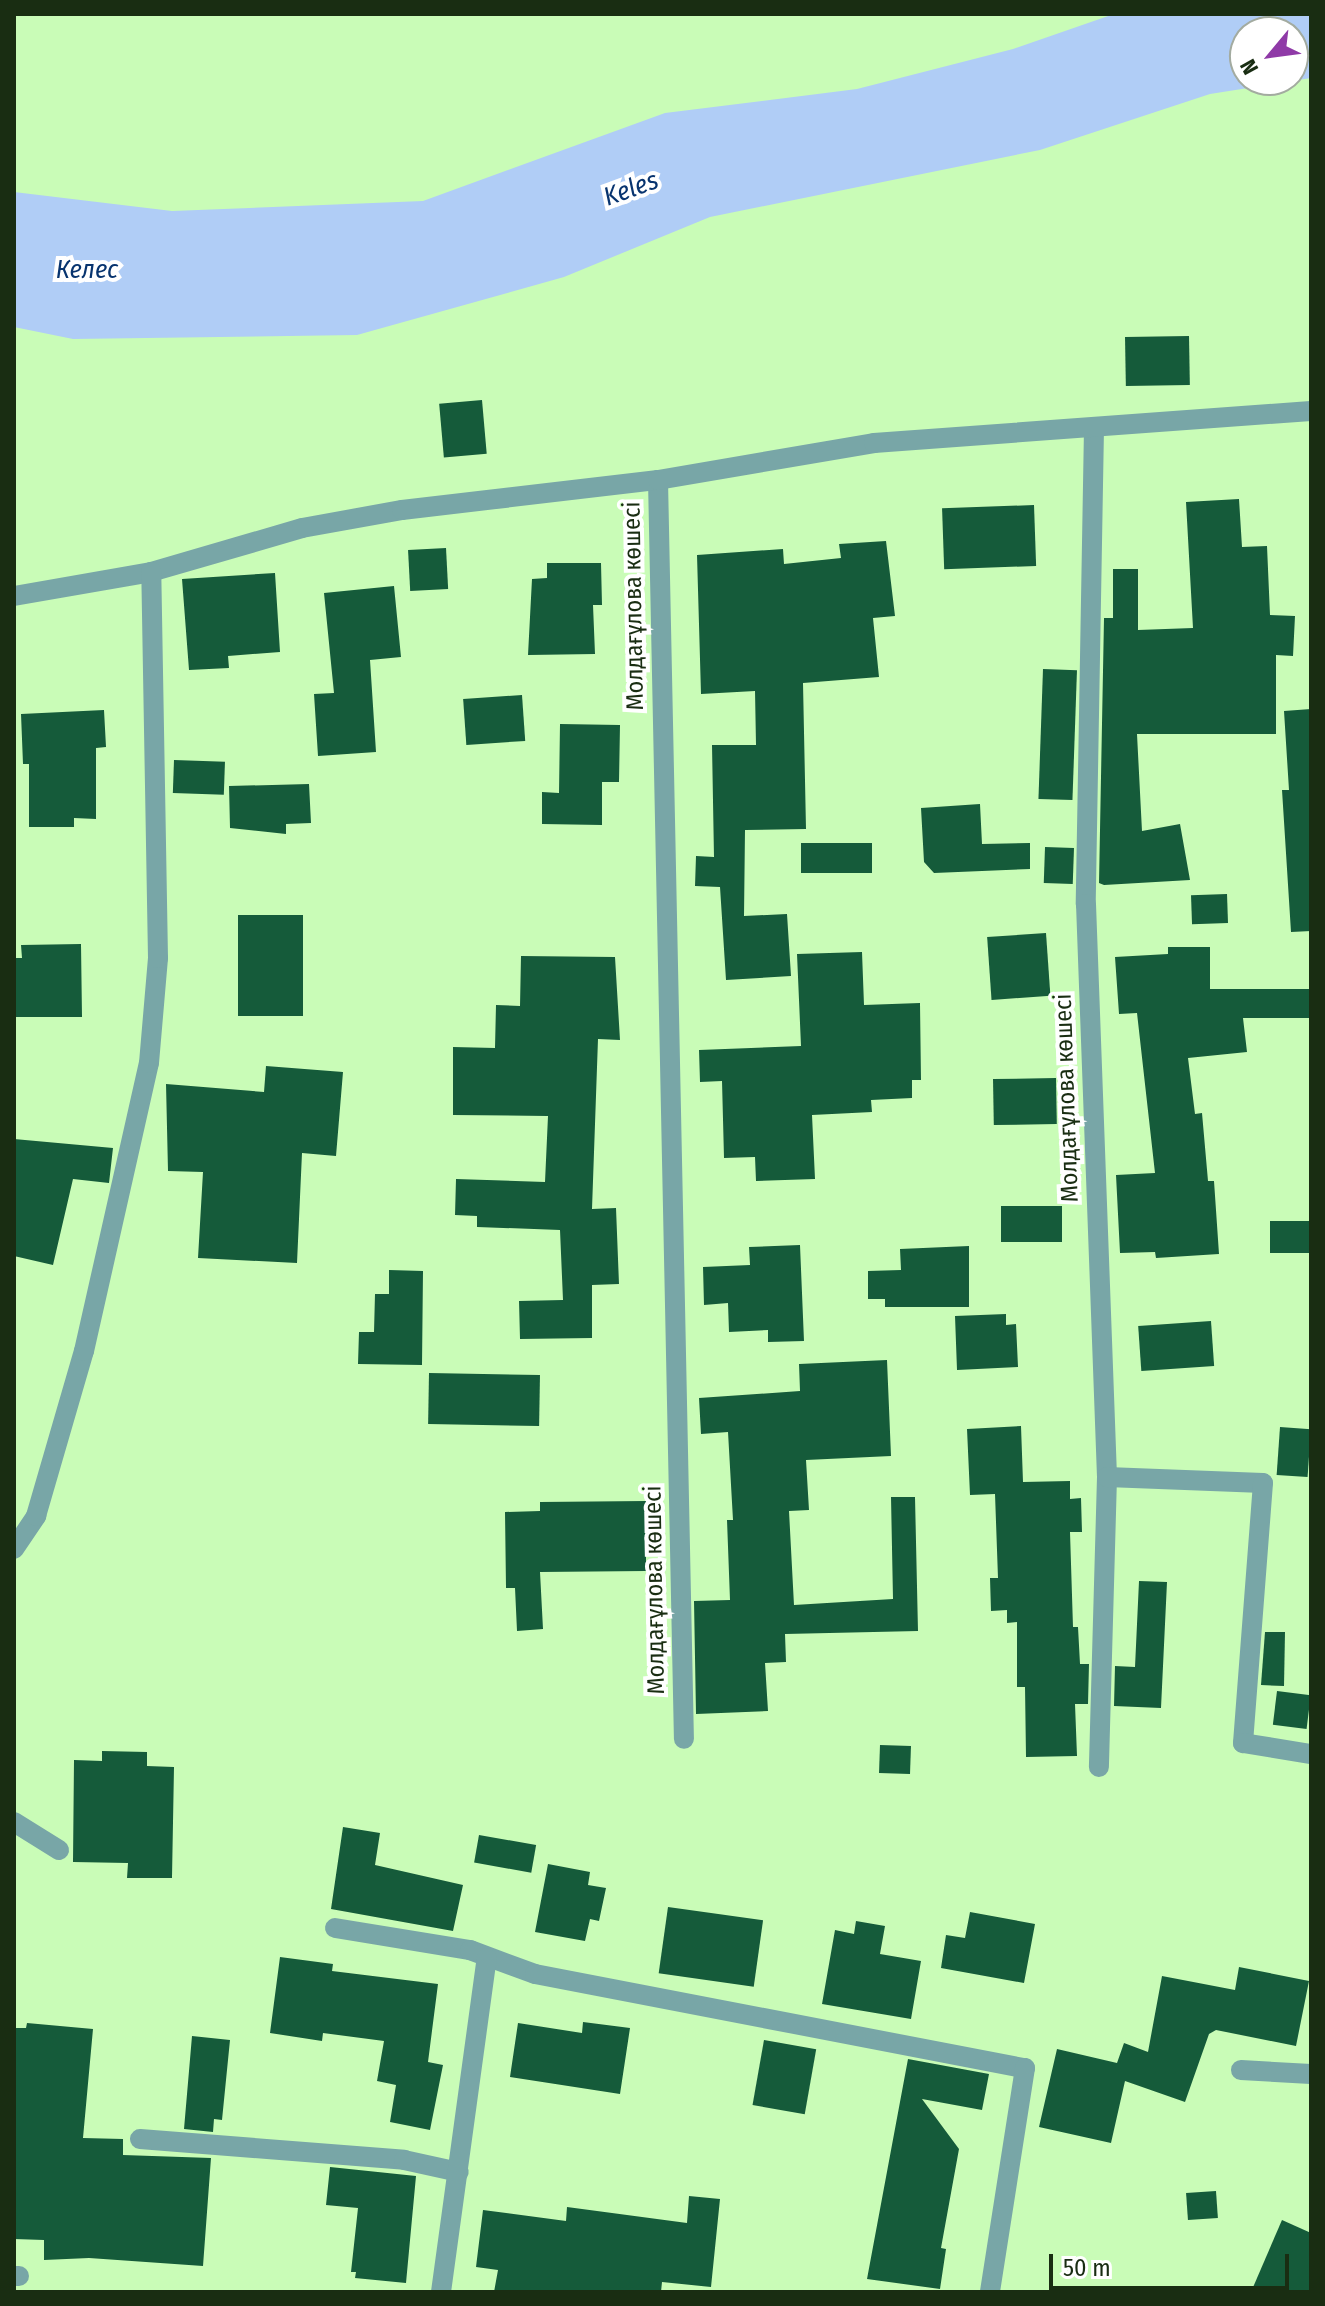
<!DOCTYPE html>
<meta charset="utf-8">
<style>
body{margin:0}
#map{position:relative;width:1325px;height:2306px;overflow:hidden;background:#c9fcb7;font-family:"Fira Sans Condensed",sans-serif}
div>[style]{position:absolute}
.water>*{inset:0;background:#b0cdf6}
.building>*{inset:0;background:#155b3a;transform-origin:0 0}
.street>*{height:20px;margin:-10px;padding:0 10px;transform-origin:10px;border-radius:10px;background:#78a6a7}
span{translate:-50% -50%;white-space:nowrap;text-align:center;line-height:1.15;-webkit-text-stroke:8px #fff;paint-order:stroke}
.street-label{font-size:24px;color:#192d12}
.water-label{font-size:26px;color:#08346f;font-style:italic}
.frame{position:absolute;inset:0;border:16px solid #192d12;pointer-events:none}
.north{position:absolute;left:1229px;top:16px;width:80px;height:80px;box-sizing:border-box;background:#fff;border:2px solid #a3aba0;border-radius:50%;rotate:241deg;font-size:22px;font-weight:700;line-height:32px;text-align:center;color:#192d12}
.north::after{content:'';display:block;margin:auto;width:28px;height:36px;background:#8f3aa7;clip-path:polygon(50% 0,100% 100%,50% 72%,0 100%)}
.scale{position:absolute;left:1049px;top:2254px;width:240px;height:36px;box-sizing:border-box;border:4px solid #192d12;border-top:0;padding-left:10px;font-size:24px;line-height:28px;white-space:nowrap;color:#192d12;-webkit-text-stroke:6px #fff;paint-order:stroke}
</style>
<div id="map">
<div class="water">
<i style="clip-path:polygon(evenodd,1114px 14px,1311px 14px,1311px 78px,1210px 94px,1040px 150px,710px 217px,564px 277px,357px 335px,73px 339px,14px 327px,14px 192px,172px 211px,423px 201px,665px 113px,857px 89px,1013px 49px,1114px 14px,1245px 32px,1293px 32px,1293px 80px,1245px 80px,1245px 32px)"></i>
</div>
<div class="building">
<i style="left:1189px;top:336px;width:49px;height:64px;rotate:89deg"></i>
<i style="left:482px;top:400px;width:54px;height:43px;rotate:85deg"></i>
<i style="clip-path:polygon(1239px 499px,1242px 547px,1267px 546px,1270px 615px,1295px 616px,1293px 656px,1276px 655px,1276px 734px,1137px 734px,1142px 831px,1180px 824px,1190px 880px,1104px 885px,1099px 883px,1104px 618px,1113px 618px,1113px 569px,1138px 569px,1138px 630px,1193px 628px,1186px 502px)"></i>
<i style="left:1034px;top:505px;width:61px;height:92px;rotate:88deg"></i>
<i style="clip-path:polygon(886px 541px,895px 616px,873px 618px,879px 677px,803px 683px,806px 829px,745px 830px,744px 916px,787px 914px,791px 976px,726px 980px,720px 887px,695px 886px,696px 856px,714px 857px,712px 745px,756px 745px,755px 691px,701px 694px,697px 555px,783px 549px,784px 564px,841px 558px,839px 544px)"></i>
<i style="left:446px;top:548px;width:41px;height:38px;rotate:87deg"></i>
<i style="clip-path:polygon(547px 563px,601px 563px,602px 605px,593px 605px,595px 654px,528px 655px,532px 579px,547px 578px)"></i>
<i style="clip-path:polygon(275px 573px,280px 652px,228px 656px,229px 668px,189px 670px,182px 579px)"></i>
<i style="clip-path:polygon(394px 586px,401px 657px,370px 660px,376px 752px,318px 756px,314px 694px,334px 693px,324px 593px)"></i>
<i style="left:1043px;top:669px;width:34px;height:130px;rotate:2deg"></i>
<i style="left:522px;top:695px;width:46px;height:59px;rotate:86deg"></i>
<i style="clip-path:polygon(1311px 709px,1311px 931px,1291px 932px,1282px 790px,1289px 790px,1284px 711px)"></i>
<i style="clip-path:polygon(104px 710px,106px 747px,96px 748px,96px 819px,74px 818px,74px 827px,29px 827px,29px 764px,23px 764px,21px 714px)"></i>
<i style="clip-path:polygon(560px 724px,620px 725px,619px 782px,602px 782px,602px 825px,542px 824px,542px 792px,559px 793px)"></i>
<i style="left:174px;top:760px;width:51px;height:33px;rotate:2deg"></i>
<i style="clip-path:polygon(309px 784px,311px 823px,286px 824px,286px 834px,230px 828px,229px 786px)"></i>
<i style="clip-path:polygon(980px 804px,982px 844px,1030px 843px,1030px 869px,934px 873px,924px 862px,921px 808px)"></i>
<i style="left:801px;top:843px;width:71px;height:30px"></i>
<i style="left:1074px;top:848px;width:36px;height:29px;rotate:92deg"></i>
<i style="left:1227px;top:894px;width:29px;height:36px;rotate:88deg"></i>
<i style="left:238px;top:915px;width:65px;height:101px"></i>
<i style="left:1046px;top:933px;width:63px;height:59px;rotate:86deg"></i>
<i style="clip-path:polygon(81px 944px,82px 1017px,14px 1017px,14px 958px,22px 958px,21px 945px)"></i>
<i style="clip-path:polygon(1168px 947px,1210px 947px,1210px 989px,1311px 989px,1311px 1018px,1243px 1018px,1247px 1052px,1188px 1058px,1195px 1114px,1202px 1113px,1208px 1181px,1214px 1181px,1219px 1254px,1156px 1258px,1155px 1252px,1120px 1253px,1116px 1175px,1155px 1173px,1137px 1013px,1119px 1014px,1115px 957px,1168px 954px)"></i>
<i style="clip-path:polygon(862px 952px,864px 1005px,920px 1003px,921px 1080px,912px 1080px,912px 1098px,871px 1100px,872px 1112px,812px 1115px,815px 1179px,756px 1181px,755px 1157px,724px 1158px,722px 1081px,700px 1082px,699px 1050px,801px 1046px,797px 954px)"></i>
<i style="clip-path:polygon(521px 956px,615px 957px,620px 1040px,598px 1039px,592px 1209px,616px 1208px,619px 1284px,592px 1285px,592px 1338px,520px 1339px,519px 1301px,563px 1300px,560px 1230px,477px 1227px,477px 1216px,455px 1215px,456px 1179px,545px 1182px,548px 1116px,453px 1115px,453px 1047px,495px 1048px,496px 1005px,520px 1006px)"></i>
<i style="clip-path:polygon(266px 1066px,343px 1072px,336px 1156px,302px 1153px,297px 1263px,198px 1258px,203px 1172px,168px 1171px,166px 1084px,264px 1092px)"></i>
<i style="left:1056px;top:1078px;width:46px;height:63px;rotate:89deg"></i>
<i style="clip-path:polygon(14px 1139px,113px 1148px,109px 1183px,73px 1179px,53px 1265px,14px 1256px)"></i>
<i style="left:1062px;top:1206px;width:36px;height:61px;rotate:90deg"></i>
<i style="left:1311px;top:1221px;width:32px;height:41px;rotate:90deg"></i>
<i style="clip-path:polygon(800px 1245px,804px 1341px,768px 1342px,768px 1330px,729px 1332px,728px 1303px,704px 1305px,703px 1267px,750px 1265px,749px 1247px)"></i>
<i style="clip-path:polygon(969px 1246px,969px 1307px,885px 1307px,885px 1299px,868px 1299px,868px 1271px,901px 1270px,900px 1249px)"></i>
<i style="clip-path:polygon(389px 1270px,423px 1271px,422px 1365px,358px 1364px,359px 1332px,374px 1332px,375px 1294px,389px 1294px)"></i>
<i style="clip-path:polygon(1006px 1314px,1006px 1325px,1016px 1324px,1018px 1367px,957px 1370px,955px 1316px)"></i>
<i style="left:1211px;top:1321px;width:45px;height:73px;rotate:86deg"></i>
<i style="clip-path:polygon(887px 1360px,891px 1456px,806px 1460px,809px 1510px,789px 1511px,794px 1605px,893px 1599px,891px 1497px,915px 1497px,918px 1631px,785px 1634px,786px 1662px,765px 1663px,768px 1711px,696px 1714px,694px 1601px,730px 1600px,727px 1520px,733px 1520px,728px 1432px,701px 1434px,699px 1398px,800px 1391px,799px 1364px)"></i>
<i style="left:429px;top:1373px;width:111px;height:51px;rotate:1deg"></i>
<i style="clip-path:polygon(1021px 1426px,1023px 1482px,1070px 1481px,1070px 1499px,1081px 1498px,1082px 1532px,1070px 1532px,1073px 1627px,1078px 1627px,1080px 1664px,1089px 1664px,1088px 1704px,1075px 1704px,1077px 1756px,1026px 1757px,1025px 1687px,1017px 1687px,1017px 1622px,1007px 1623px,1007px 1610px,991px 1611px,990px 1578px,998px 1578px,995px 1494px,970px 1495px,967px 1429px)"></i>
<i style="left:1280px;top:1427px;width:31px;height:48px;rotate:4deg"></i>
<i style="clip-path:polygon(646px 1501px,646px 1571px,540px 1572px,543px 1629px,517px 1631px,515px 1588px,506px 1588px,505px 1512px,540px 1511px,540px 1502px)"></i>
<i style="clip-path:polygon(1139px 1581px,1167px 1582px,1161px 1708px,1114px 1706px,1115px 1666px,1135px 1667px)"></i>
<i style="clip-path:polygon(1265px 1632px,1285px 1632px,1284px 1686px,1261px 1685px)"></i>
<i style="left:1277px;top:1691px;width:34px;height:34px;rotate:7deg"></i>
<i style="left:880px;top:1745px;width:31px;height:28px;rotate:2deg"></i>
<i style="clip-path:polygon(102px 1751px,147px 1752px,147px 1766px,174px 1767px,172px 1878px,127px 1878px,128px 1863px,73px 1862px,74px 1760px,102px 1761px)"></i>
<i style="clip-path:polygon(343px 1827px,380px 1833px,375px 1865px,463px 1885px,453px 1931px,331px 1909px)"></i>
<i style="left:479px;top:1835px;width:58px;height:28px;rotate:10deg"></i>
<i style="clip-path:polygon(548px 1864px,590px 1872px,588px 1885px,606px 1888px,599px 1921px,590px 1919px,585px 1941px,535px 1932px)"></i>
<i style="left:668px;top:1907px;width:96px;height:67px;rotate:8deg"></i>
<i style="clip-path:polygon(970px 1912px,1035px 1924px,1024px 1983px,941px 1968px,946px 1935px,965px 1938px)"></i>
<i style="clip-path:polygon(856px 1921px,885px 1926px,880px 1954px,921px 1961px,911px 2019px,822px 2004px,835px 1930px,854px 1934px)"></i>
<i style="clip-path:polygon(280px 1957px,333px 1964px,332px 1971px,438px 1984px,428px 2062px,443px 2065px,430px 2130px,390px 2122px,396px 2085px,377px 2081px,384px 2041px,323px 2033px,322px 2041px,270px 2033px)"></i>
<i style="clip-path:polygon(1239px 1967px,1309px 1981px,1296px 2046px,1216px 2030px,1209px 2034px,1185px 2102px,1125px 2081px,1111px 2143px,1039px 2127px,1057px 2049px,1117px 2063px,1124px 2043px,1148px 2052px,1162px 1976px,1235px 1990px)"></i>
<i style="clip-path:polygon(583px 2022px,630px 2028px,620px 2094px,510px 2077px,518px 2023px,582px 2033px)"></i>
<i style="clip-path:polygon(27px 2023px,93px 2029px,83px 2138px,123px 2139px,123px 2155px,211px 2158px,203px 2266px,89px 2258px,44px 2260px,44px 2240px,14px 2239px,14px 2028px,26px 2028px)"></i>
<i style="clip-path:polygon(192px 2036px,230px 2040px,222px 2120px,214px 2119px,213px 2132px,184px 2129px)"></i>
<i style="left:764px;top:2040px;width:53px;height:66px;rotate:10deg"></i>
<i style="clip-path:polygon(908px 2059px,989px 2074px,982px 2110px,922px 2099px,959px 2149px,941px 2248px,946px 2249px,940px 2289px,867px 2279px)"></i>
<i style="clip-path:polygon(330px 2167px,416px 2176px,406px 2283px,355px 2278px,356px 2272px,351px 2272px,358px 2208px,326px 2205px)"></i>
<i style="left:1216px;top:2191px;width:27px;height:30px;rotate:86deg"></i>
<i style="clip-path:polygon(689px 2196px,720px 2199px,711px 2287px,662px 2282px,661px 2292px,494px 2292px,498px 2270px,476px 2267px,483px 2210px,566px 2221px,567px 2207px,687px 2223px)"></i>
<i style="clip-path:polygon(1282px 2220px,1311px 2233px,1311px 2292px,1251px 2292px)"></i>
</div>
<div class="street">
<i style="left:1094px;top:428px;width:476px;rotate:91deg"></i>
<i style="left:1086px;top:904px;width:573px;rotate:87.9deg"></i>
<i style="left:1107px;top:1477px;width:290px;rotate:91.6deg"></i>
<i style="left:658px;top:480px;width:1259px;rotate:88.82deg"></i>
<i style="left:14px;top:596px;width:139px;rotate:-9.9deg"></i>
<i style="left:151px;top:572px;width:157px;rotate:-16.2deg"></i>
<i style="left:302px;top:528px;width:102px;rotate:-10.2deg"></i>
<i style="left:402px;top:510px;width:258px;rotate:-6.7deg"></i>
<i style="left:658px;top:480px;width:219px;rotate:-9.7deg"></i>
<i style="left:874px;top:443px;width:438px;rotate:-4.2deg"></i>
<i style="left:1107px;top:1477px;width:156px;rotate:2.2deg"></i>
<i style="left:1263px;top:1483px;width:261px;rotate:94.4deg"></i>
<i style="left:1243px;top:1743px;width:69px;rotate:9.2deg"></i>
<i style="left:14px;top:1549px;width:40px;rotate:-56deg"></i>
<i style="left:36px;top:1516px;width:172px;rotate:-73.8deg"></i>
<i style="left:84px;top:1351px;width:295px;rotate:-77.3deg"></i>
<i style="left:149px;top:1063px;width:105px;rotate:-85.1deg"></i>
<i style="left:158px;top:958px;width:386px;rotate:-91deg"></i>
<i style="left:14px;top:1822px;width:53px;rotate:31.9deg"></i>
<i style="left:335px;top:1928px;width:137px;rotate:9.3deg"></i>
<i style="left:470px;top:1950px;width:69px;rotate:20.3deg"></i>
<i style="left:535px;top:1974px;width:499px;rotate:10.9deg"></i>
<i style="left:1025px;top:2068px;width:227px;rotate:98.9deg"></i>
<i style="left:1241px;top:2070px;width:70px;rotate:3.3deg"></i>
<i style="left:140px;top:2139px;width:265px;rotate:4.5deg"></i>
<i style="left:404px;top:2160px;width:56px;rotate:12.3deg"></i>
<i style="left:14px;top:2276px;width:5px"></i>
<i style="left:441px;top:2292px;width:337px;rotate:-82.2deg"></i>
</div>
<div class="street-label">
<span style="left:634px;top:606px;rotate:-91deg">Молдағұлова көшесі</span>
<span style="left:1067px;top:1098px;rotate:-92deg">Молдағұлова көшесі</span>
<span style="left:655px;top:1590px;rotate:-91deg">Молдағұлова көшесі</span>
</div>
<div class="water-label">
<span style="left:631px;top:189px;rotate:-20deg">Keles</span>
<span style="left:87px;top:270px">Келес</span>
</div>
<div class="frame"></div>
<div class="north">N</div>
<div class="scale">50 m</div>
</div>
